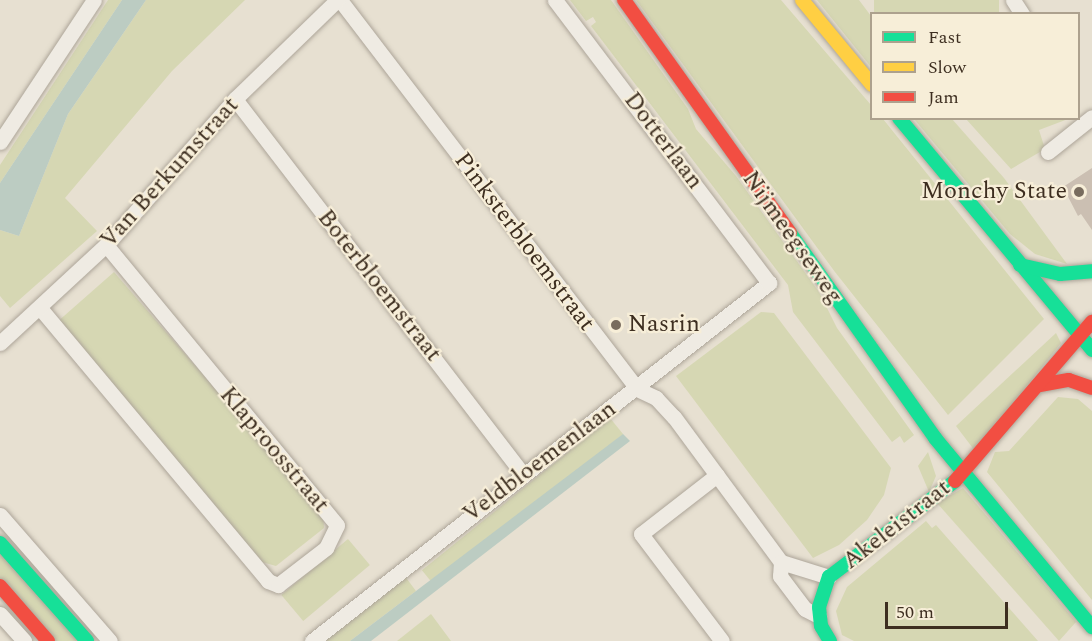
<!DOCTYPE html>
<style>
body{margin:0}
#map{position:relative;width:1092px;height:641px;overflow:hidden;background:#e7e0d1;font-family:Spectral,serif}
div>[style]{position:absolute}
.green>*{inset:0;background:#d6d7b3;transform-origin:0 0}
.water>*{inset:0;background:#bcccc2}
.building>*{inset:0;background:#cbbfb2}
.roads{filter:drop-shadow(0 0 2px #ada599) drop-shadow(0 0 2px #ada599)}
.street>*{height:15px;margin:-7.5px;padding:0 7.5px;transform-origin:7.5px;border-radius:7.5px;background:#efebe3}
.fast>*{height:14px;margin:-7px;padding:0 7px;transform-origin:7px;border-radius:7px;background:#16e098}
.slow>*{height:14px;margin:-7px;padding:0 7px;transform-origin:7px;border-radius:7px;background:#ffcf43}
.jam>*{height:14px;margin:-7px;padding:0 7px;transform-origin:7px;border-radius:7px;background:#f24e42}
.dots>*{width:16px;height:16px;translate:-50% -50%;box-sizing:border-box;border:3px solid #f7eed8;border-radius:50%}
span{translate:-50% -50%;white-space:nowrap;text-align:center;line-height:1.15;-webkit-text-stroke:4.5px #f7eed8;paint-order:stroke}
.street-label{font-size:24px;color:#3d2e20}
.poi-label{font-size:24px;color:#3d2e20}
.right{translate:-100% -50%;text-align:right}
.left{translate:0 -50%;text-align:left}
.legend{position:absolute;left:870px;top:12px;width:210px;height:108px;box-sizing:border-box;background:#f7eed8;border:2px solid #ada18e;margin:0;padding:8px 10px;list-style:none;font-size:18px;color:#3d2e20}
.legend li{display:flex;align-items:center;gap:12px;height:30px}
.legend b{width:30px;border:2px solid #ada18e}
.scale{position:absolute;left:885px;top:602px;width:123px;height:27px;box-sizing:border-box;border:3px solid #3d2e20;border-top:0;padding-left:8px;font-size:18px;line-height:21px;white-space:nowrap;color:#3d2e20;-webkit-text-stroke:4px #f7eed8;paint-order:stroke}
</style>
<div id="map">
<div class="green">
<i style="clip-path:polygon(108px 0,122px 0,0 183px,0 165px)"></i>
<i style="clip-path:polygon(146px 0,245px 0,172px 71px,65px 198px,97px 231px,10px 308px,0 296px,0 230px,19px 236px,68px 114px)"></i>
<i style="clip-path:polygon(570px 0,611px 0,688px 109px,696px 129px,736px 176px,819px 292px,837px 328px,914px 435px,904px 443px,900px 436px,892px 442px,793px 312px,788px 285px,591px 26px,596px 22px,593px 17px,586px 21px)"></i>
<i style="clip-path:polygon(636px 0,781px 0,871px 105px,872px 118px,883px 119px,1044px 319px,948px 415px,835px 272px)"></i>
<i style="clip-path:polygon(817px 0,859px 0,871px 16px,871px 67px)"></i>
<i style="left:874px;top:0;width:125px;height:16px"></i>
<i style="clip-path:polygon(914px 119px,952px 119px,1004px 178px,1067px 264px,1035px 254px,1010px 234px)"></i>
<i style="clip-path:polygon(966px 119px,1068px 119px,1039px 130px,1045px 149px,1011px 169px)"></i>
<i style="clip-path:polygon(114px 272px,323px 513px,324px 528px,276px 566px,262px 562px,56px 323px)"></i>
<i style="clip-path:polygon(761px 312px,774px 313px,891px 468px,884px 495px,867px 520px,839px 545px,813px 558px,676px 376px)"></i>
<i style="clip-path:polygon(1056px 333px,1061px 343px,975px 451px,956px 426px)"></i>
<i style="clip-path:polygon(1058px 397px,1078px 399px,1092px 411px,1092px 600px,987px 472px,995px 452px,1009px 451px)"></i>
<i style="left:610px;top:418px;width:21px;height:242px;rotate:51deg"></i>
<i style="clip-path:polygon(928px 452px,936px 476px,929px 492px,918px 466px)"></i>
<i style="clip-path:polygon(963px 488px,1076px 622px,1059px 641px,937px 503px)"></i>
<i style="clip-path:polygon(926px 521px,932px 528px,936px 525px,1038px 641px,854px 641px,842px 635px,836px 611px,847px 587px)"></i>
<i style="left:348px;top:539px;width:34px;height:87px;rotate:50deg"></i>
<i style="clip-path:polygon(0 550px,80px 641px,53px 641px,0 581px)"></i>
<i style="clip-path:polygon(404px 575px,416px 591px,350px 641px,324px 641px)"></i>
<i style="clip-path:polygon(431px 614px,451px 641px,397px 641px)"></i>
</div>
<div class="water">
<i style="clip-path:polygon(122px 0,146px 0,68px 114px,19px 236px,0 230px,0 183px)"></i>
<i style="clip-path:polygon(623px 434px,630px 441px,371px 641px,350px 641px)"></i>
</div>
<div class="building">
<i style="clip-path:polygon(1092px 168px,1092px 230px,1081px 214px,1078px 216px,1063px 187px)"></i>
</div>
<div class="roads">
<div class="street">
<i style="left:340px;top:0;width:489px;rotate:52.6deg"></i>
<i style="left:637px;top:389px;width:21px;rotate:25deg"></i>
<i style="left:656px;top:398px;width:26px;rotate:47deg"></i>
<i style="left:674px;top:417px;width:180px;rotate:53.6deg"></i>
<i style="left:781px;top:562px;width:14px;rotate:94deg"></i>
<i style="left:780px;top:576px;width:41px;rotate:52.9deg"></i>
<i style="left:805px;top:609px;width:16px;rotate:27deg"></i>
<i style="left:1013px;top:0;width:17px;rotate:57deg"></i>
<i style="left:235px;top:99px;width:473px;rotate:52.5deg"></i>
<i style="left:0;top:142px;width:170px;rotate:-56.5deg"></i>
<i style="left:1048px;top:152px;width:56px;rotate:-38.5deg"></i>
<i style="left:40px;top:308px;width:356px;rotate:50.1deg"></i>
<i style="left:268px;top:581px;width:11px;rotate:22deg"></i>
<i style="left:278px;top:585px;width:61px;rotate:-37.6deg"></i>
<i style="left:326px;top:548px;width:25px;rotate:-64deg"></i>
<i style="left:337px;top:525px;width:363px;rotate:-129.5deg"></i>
<i style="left:0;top:343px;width:144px;rotate:-42.8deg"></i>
<i style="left:106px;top:245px;width:195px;rotate:-48.5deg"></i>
<i style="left:235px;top:99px;width:142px;rotate:-44.1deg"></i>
<i style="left:717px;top:475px;width:96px;rotate:142.2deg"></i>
<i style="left:641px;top:534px;width:134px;rotate:52.9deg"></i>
<i style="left:0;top:515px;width:167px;rotate:48.9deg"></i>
<i style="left:781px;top:562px;width:50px;rotate:17.4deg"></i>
<i style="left:0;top:614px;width:36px;rotate:48deg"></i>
<i style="left:312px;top:641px;width:581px;rotate:-38.07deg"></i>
<i style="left:769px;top:283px;width:355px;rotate:-127.1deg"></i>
</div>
<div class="fast">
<i style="left:899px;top:118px;width:302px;rotate:50.2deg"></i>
<i style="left:790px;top:233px;width:251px;rotate:54.7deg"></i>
<i style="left:935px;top:438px;width:246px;rotate:50.3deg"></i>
<i style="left:1020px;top:265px;width:41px;rotate:12.7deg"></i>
<i style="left:1060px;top:274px;width:32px;rotate:-5deg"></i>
<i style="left:0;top:543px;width:131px;rotate:48.4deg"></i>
<i style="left:830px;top:641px;width:17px;rotate:-121deg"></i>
<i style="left:821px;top:626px;width:19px;rotate:-96deg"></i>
<i style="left:819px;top:607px;width:32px;rotate:-72deg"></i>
<i style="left:829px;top:577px;width:158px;rotate:-37.3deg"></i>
</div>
<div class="slow">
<i style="left:802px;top:0;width:110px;rotate:50.5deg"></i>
</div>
<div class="jam">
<i style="left:624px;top:0;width:286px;rotate:54.5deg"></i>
<i style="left:1040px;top:385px;width:29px;rotate:-10deg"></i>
<i style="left:1069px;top:380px;width:24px;rotate:19deg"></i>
<i style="left:955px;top:481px;width:210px;rotate:-49.3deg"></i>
<i style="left:0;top:586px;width:73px;rotate:48.9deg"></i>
</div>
</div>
<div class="dots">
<i style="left:1079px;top:192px;background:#786c5e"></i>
<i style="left:616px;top:325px;background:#786c5e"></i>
</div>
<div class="street-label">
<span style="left:663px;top:141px;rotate:53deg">Dotterlaan</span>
<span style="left:170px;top:173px;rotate:-48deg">Van Berkumstraat</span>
<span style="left:792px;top:238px;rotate:55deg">Nijmeegseweg</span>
<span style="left:524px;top:242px;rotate:53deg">Pinksterbloemstraat</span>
<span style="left:379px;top:286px;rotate:52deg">Boterbloemstraat</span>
<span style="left:274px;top:450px;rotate:50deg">Klaproosstraat</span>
<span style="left:540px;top:462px;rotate:-37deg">Veldbloemenlaan</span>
<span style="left:897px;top:525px;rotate:-38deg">Akeleistraat</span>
</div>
<div class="poi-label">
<span class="right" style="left:1067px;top:192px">Monchy State</span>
<span class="left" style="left:628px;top:325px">Nasrin</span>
</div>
<ul class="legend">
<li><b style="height:8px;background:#16e098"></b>Fast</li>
<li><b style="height:8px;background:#ffcf43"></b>Slow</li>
<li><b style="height:8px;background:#f24e42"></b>Jam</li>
</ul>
<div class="scale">50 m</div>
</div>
